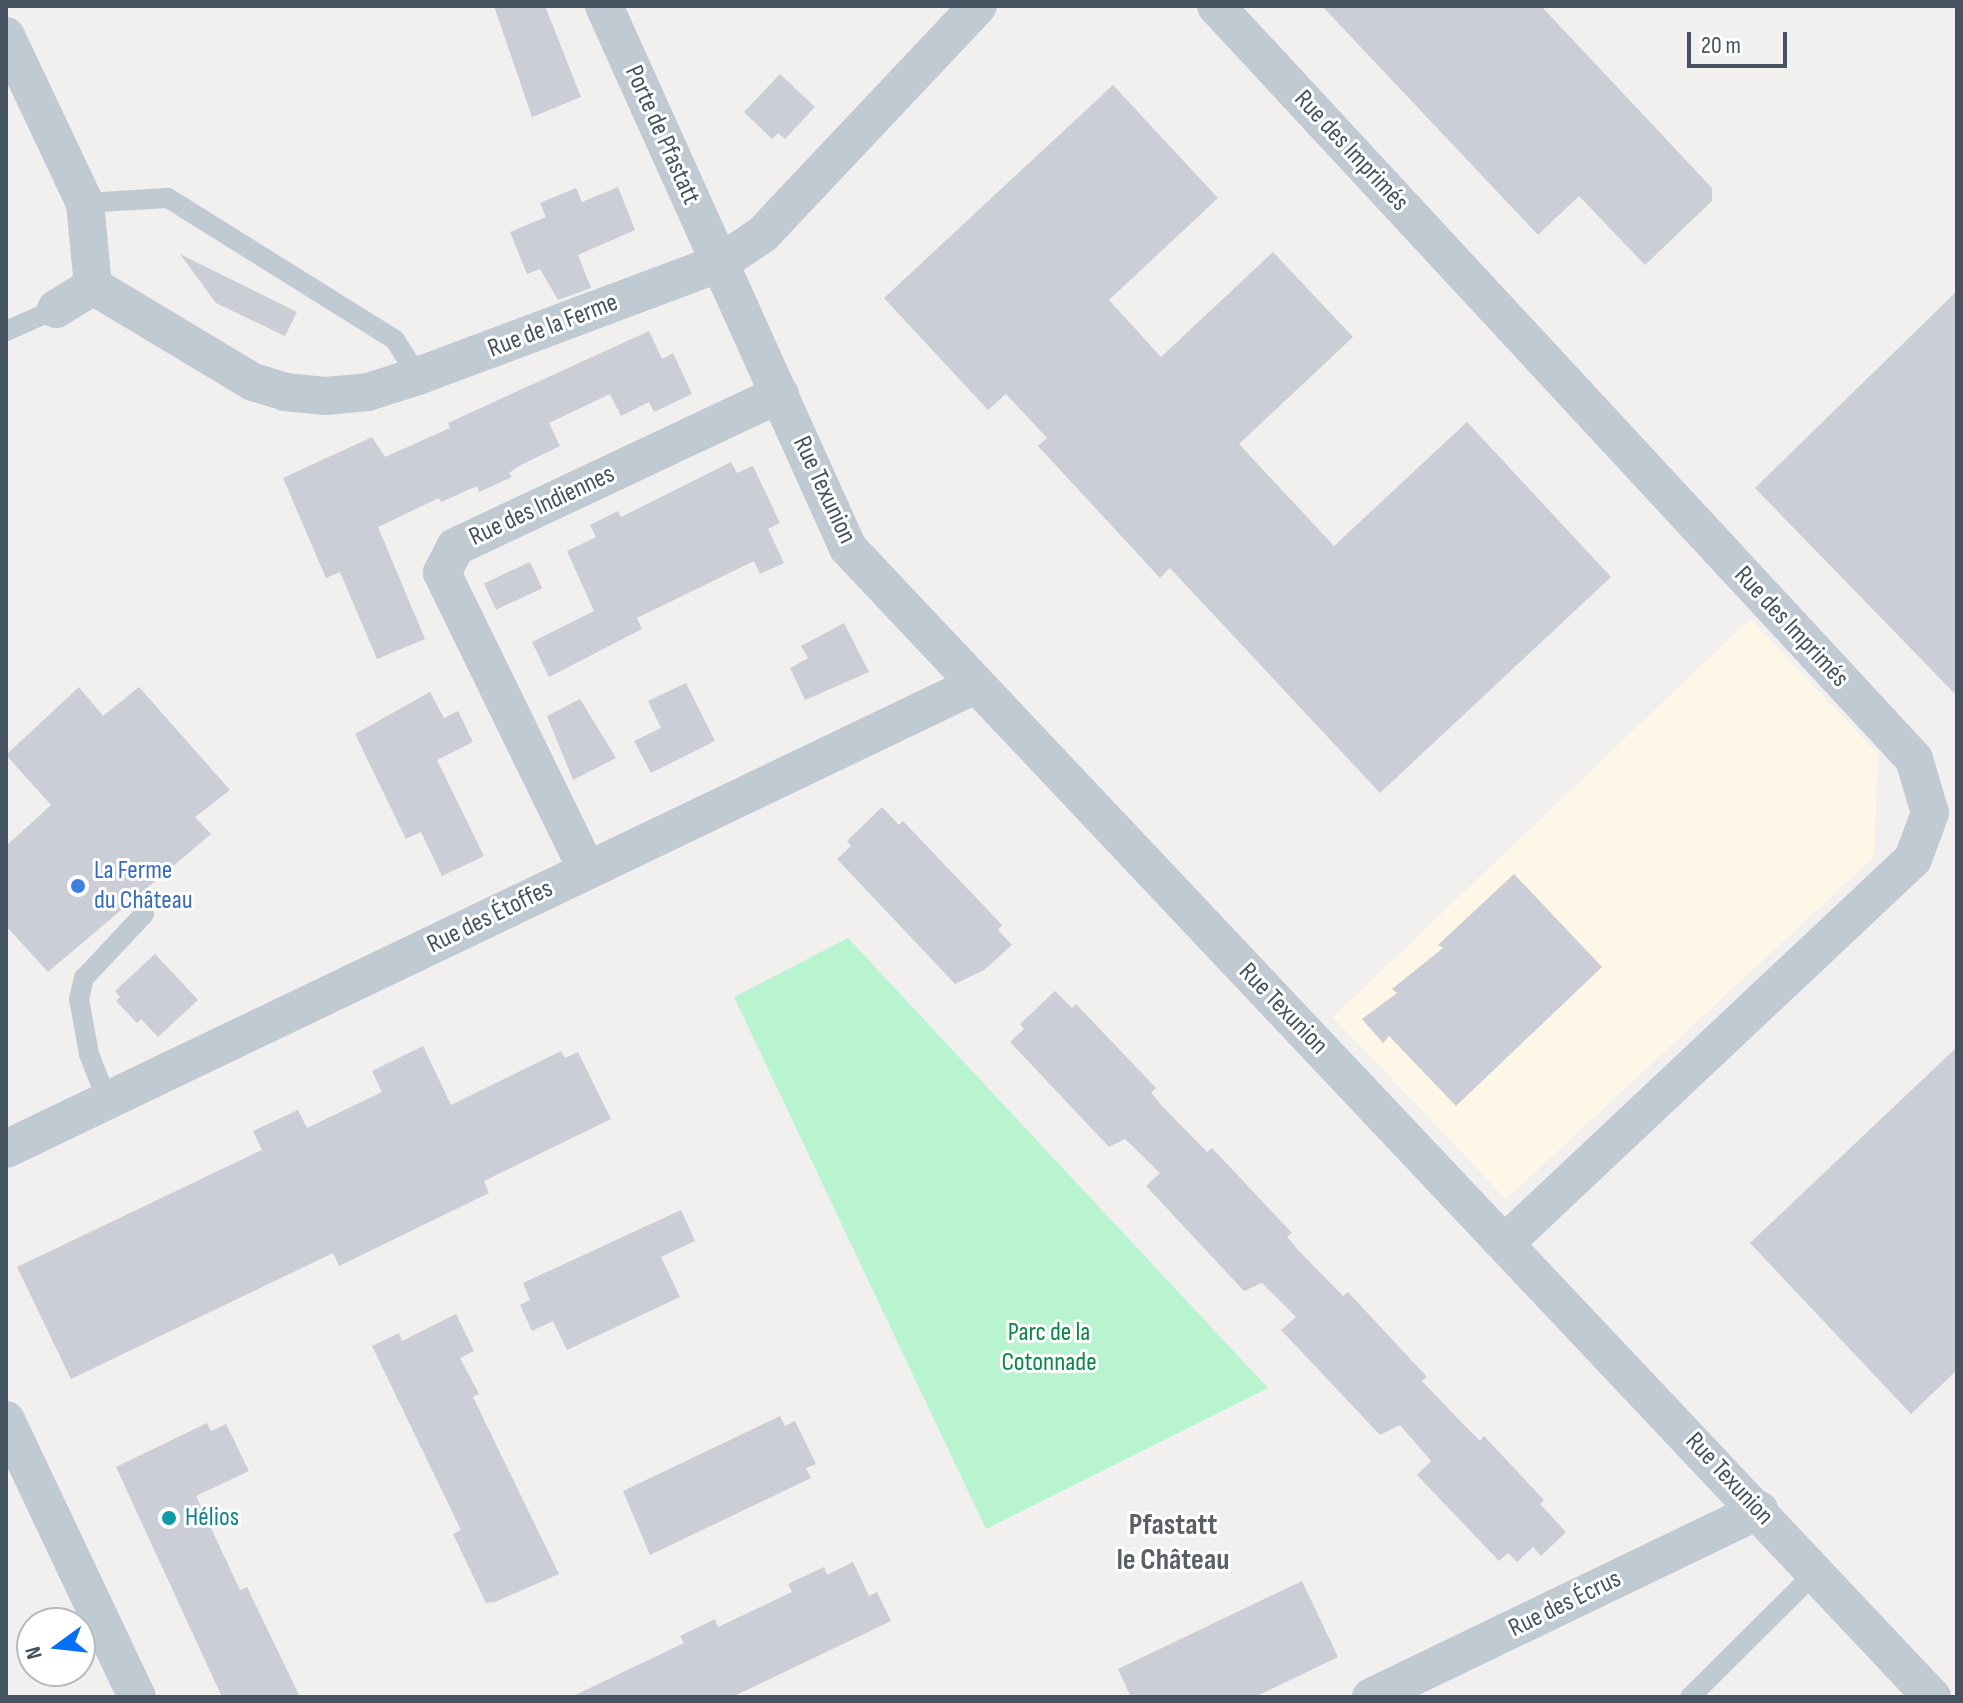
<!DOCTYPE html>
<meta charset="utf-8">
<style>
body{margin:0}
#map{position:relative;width:1963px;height:1703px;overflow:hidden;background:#f2efef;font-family:"Sofia Sans Condensed",sans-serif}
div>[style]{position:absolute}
.commercial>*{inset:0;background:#fef7e8}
.green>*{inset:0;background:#b9f4d0}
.building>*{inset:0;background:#cbced6;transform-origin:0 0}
.service>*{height:20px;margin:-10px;padding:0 10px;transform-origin:10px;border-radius:10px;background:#bfcad3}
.minor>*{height:38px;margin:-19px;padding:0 19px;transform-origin:19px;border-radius:19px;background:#bfcad3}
.dots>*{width:22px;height:22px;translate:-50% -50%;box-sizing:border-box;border:4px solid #fff;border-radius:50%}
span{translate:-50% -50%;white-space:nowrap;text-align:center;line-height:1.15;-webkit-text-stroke:6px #fff;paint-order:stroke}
.street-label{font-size:26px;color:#455360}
.shop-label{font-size:26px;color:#366cbe}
.left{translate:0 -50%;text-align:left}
.park-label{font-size:26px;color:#0c8548}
.culture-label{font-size:26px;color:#0d838f}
.quarter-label{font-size:30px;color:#5b6066;font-weight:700}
.frame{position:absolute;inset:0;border:8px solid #455360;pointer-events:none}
.north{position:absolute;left:16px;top:1607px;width:80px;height:80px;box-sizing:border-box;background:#fff;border:2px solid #b5babf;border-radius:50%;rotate:255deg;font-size:22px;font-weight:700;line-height:32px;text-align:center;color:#455360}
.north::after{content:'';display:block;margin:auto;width:28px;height:36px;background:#0470f8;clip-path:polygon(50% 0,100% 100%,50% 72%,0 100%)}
.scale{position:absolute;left:1687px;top:32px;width:100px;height:36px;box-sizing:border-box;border:4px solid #455360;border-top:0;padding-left:10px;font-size:24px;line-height:28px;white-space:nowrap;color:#455360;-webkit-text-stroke:6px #fff;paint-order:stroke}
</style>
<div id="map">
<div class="commercial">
<i style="clip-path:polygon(1750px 619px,1878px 754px,1874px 857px,1506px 1199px,1333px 1017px)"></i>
</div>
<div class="green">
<i style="clip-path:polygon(848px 938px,1268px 1388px,986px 1529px,734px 997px)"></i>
</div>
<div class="building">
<i style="clip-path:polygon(494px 6px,545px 6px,581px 97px,532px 117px)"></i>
<i style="clip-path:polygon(1322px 6px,1541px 6px,1712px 188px,1712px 201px,1645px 265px,1579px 196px,1538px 235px)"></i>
<i style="clip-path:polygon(780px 74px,815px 107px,785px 139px,778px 133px,772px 139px,744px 112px)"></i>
<i style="clip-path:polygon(1113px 85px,1218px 198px,1109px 300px,1161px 357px,1273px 252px,1353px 337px,1239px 444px,1334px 546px,1467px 422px,1611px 577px,1380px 793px,1170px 568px,1160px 578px,1038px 446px,1047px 438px,1006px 394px,988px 410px,884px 298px)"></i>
<i style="clip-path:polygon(618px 187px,635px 230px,578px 255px,591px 288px,558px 300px,540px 269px,527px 274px,510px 232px,546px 217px,540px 203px,576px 188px,582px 202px)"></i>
<i style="clip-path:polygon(180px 254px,297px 312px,285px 336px,216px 303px)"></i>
<i style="clip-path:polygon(1957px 291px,1957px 696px,1755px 488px)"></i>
<i style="clip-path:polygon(649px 331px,662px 359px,673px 353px,692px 394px,654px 412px,649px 402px,621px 416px,610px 394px,549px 423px,560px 446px,521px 465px,509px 473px,512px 477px,479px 492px,477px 486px,441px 502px,439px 498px,378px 527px,425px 639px,377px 659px,340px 572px,326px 578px,283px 478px,372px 437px,385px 457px,450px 428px,448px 423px)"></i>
<i style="clip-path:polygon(731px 462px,737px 473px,753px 466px,780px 523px,768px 529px,784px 563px,760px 574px,754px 561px,637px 618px,642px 629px,549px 677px,532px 642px,594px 611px,567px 551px,596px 537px,590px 525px,618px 511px,621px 517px)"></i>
<i style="left:530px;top:562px;width:29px;height:51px;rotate:65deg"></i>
<i style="clip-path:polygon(844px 623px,869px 672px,805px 700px,790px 668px,808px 658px,801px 646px)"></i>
<i style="clip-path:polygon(686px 683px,715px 741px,651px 773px,634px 741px,661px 728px,648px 701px)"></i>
<i style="clip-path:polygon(79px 687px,103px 716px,139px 687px,230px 790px,195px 817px,211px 834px,48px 972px,6px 926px,6px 846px,51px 805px,6px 755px)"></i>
<i style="clip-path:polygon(430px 692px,444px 718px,458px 711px,473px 742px,437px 760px,484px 856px,442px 876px,421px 832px,406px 839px,355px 734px)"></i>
<i style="clip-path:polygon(580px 699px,616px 758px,573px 780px,547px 716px)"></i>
<i style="clip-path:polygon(882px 807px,899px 825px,903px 821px,1002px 925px,998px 930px,1012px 945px,984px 970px,955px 984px,837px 859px,851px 846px,847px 841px)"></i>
<i style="clip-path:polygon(1514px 874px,1602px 967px,1456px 1106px,1389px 1036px,1383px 1043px,1362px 1019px,1397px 993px,1392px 989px,1443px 948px,1438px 945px)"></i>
<i style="clip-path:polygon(155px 954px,198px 1000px,158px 1037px,141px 1019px,137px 1023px,116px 1001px,120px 997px,115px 991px)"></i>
<i style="clip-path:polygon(1055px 991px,1072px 1008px,1076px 1004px,1156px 1088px,1151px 1093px,1164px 1108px,1207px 1152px,1212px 1148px,1292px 1233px,1287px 1237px,1300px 1252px,1343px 1296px,1348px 1292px,1427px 1377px,1422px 1381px,1464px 1425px,1480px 1441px,1484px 1436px,1544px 1500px,1540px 1504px,1566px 1532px,1541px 1556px,1533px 1547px,1517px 1562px,1508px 1553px,1499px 1561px,1417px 1475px,1431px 1461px,1400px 1425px,1380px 1435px,1281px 1330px,1296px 1317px,1262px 1283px,1244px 1291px,1146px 1186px,1160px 1173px,1125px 1139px,1109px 1147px,1010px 1042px,1024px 1029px,1020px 1024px)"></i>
<i style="clip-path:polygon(423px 1046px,451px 1105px,561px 1051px,565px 1058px,578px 1052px,611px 1119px,484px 1181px,489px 1193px,339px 1266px,333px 1253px,71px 1379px,17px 1267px,262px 1150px,253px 1131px,298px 1110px,307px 1128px,382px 1092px,372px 1071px)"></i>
<i style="clip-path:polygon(1957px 1047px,1957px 1370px,1911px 1414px,1750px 1243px)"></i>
<i style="clip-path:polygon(681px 1210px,695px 1241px,661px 1257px,680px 1297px,567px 1350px,553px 1321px,532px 1331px,520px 1305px,530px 1300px,523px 1283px)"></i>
<i style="clip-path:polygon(456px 1314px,474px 1351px,460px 1358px,479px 1394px,473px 1397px,559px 1574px,495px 1602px,486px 1603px,453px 1534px,461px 1530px,372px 1346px,399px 1333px,402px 1341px)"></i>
<i style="clip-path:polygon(780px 1416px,785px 1426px,795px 1421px,816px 1464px,806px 1468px,811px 1478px,650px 1555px,623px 1491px)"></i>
<i style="clip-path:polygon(207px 1423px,211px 1431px,226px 1424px,249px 1471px,196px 1496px,240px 1590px,247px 1587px,300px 1697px,222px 1697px,116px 1467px)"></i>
<i style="clip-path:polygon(853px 1562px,869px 1596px,877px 1592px,891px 1621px,732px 1697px,571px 1697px,684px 1643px,680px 1636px,715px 1619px,718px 1627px,792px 1592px,788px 1584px,824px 1567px,827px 1575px)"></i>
<i style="clip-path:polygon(1302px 1581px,1338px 1657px,1255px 1697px,1131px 1697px,1118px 1669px)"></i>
</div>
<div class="service">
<i style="left:85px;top:203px;width:83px;rotate:-3.4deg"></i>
<i style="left:168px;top:198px;width:268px;rotate:32deg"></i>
<i style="left:395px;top:340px;width:43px;rotate:57.4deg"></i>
<i style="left:6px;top:331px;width:55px;rotate:-23.7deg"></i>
<i style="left:107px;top:1100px;width:49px;rotate:-111.4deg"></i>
<i style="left:89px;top:1054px;width:56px;rotate:-100.3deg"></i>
<i style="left:79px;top:999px;width:22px;rotate:-77deg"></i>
<i style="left:84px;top:978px;width:88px;rotate:-46.8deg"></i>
<i style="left:1690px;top:1697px;width:177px;rotate:-44.8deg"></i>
</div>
<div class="minor">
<i style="left:604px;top:6px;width:594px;rotate:65.76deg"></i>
<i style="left:848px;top:548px;width:1580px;rotate:46.67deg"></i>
<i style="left:1216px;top:6px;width:1027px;rotate:47.17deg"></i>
<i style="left:1914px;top:759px;width:56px;rotate:73.5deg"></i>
<i style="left:1930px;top:813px;width:49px;rotate:110.3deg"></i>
<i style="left:1913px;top:859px;width:560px;rotate:136.74deg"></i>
<i style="left:6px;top:36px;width:185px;rotate:64.7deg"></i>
<i style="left:85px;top:203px;width:83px;rotate:84.5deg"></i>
<i style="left:56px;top:309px;width:44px;rotate:-31.9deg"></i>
<i style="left:93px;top:286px;width:187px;rotate:31deg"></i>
<i style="left:253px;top:382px;width:34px;rotate:17deg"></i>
<i style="left:285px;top:392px;width:41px;rotate:5.6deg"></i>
<i style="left:326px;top:396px;width:42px;rotate:-5.4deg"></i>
<i style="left:368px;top:392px;width:52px;rotate:-17.7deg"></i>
<i style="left:418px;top:376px;width:322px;rotate:-20.5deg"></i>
<i style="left:720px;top:263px;width:52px;rotate:-34deg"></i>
<i style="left:763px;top:234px;width:313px;rotate:-46.7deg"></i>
<i style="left:587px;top:870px;width:331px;rotate:-116deg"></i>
<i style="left:442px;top:573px;width:29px;rotate:-63deg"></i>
<i style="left:455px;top:547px;width:359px;rotate:-25.2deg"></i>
<i style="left:6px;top:1149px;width:1074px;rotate:-25.59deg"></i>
<i style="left:6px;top:1420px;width:306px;rotate:64.7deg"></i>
<i style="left:1371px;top:1697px;width:431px;rotate:-25.7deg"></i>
</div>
<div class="dots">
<i style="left:78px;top:886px;background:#3f7fe0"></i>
<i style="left:169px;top:1518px;background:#0f9aa8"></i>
</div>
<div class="street-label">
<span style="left:662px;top:135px;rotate:66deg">Porte de Pfastatt</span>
<span style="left:1351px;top:151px;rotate:47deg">Rue des Imprimés</span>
<span style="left:553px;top:326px;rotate:-21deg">Rue de la Ferme</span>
<span style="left:824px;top:490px;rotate:65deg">Rue Texunion</span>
<span style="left:542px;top:506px;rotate:-25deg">Rue des Indiennes</span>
<span style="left:1791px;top:627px;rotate:47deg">Rue des Imprimés</span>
<span style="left:490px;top:917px;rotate:-26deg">Rue des Étoffes</span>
<span style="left:1283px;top:1009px;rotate:46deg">Rue Texunion</span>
<span style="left:1729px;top:1479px;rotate:47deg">Rue Texunion</span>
<span style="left:1565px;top:1604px;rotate:-26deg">Rue des Écrus</span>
</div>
<div class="shop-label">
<span class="left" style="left:94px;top:886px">La Ferme<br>du Château</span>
</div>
<div class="park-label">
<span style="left:1049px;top:1348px">Parc de la<br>Cotonnade</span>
</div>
<div class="culture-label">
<span class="left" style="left:185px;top:1518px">Hélios</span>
</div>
<div class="quarter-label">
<span style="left:1173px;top:1542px">Pfastatt<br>le Château</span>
</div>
<div class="frame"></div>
<div class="north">N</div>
<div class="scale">20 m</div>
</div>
